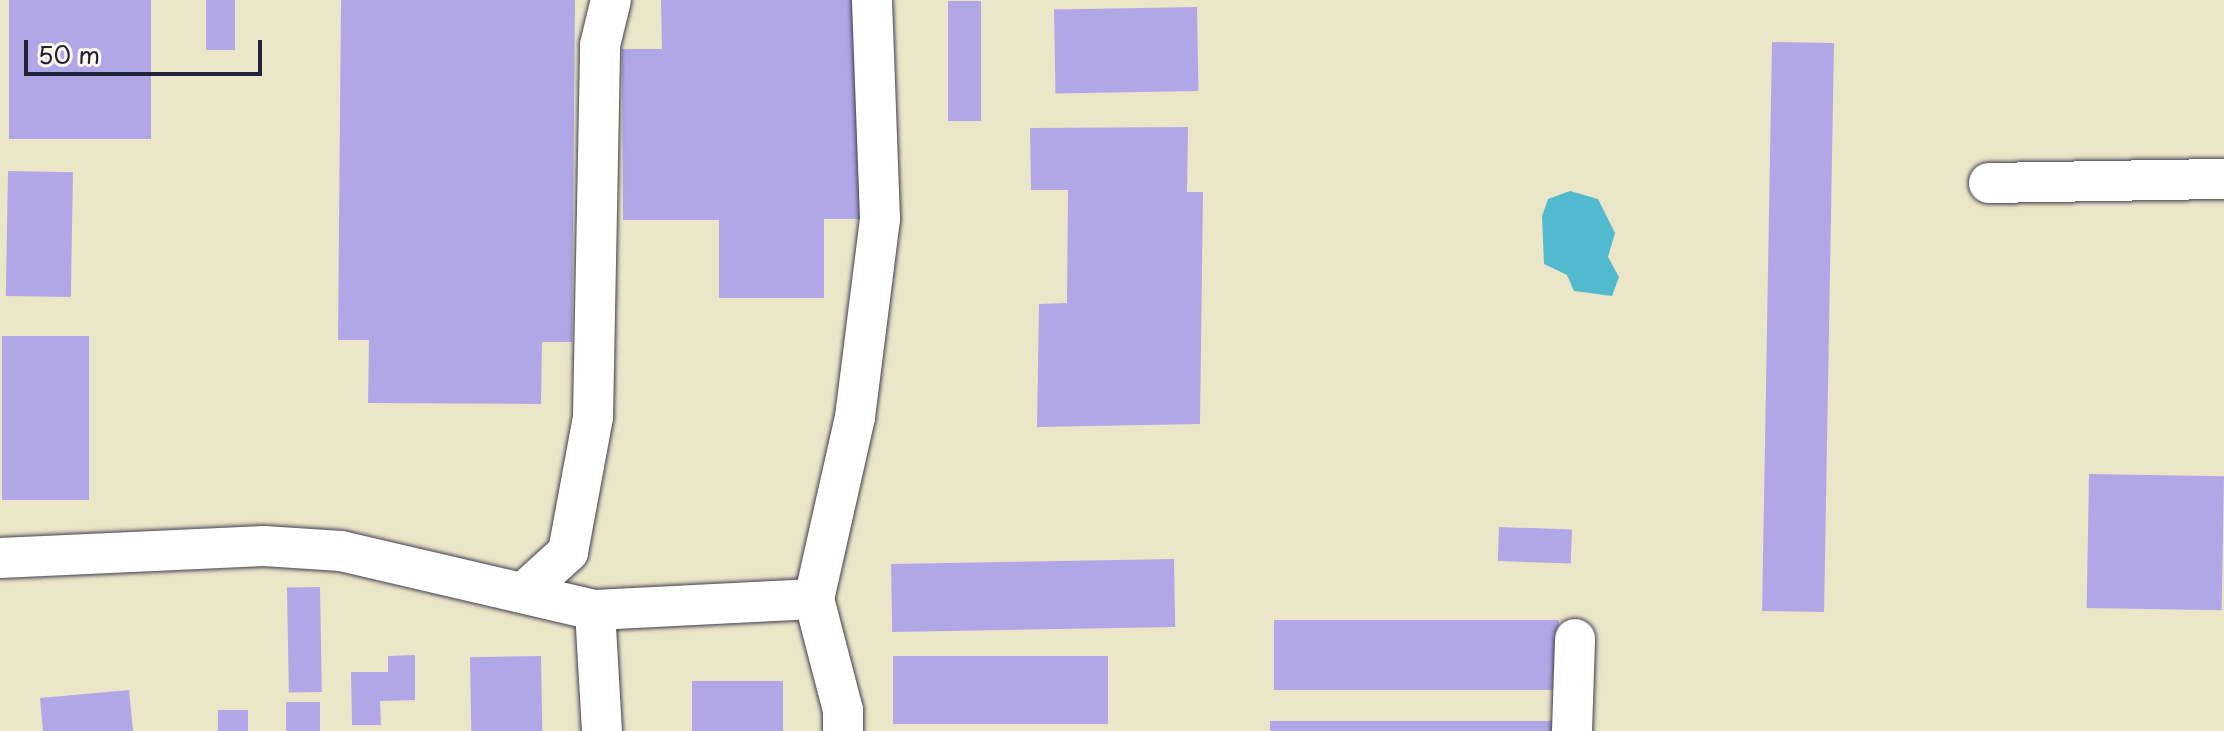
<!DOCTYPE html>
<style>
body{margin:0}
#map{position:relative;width:2224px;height:731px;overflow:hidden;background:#ece6c9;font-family:"Playpen Sans",sans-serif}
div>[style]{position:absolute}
.water>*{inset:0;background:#52bacf}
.building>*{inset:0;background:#b1a7e7;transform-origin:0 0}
.roads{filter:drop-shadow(0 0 2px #403f50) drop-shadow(0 0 2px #403f50)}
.minor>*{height:40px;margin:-20px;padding:0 20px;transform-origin:20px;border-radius:20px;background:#fff}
span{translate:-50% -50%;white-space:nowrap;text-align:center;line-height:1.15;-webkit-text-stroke:6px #fbf7ec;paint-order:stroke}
.scale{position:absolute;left:24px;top:40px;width:238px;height:36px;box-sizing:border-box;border:4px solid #22223b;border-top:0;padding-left:10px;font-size:24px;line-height:28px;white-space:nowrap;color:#22223b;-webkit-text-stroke:6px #fbf7ec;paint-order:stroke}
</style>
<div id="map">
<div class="water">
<i style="clip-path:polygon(1570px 191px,1598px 199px,1615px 233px,1608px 257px,1619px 277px,1612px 296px,1574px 291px,1567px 275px,1544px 264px,1542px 216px,1548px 199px)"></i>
</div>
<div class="building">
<i style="left:9px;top:0;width:142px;height:139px"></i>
<i style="left:206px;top:0;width:29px;height:50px"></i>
<i style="clip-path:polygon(341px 0,575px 0,572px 342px,542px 342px,541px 404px,368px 403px,369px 340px,338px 340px)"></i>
<i style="clip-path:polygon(661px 0,867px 0,869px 219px,824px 219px,824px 298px,719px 298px,719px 220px,623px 220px,622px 49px,662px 49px)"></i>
<i style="left:981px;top:1px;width:120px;height:33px;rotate:90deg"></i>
<i style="left:1197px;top:7px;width:84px;height:143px;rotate:89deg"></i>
<i style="left:1772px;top:42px;width:62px;height:569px;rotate:1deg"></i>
<i style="clip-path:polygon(1188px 127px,1187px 192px,1203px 192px,1200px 424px,1037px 427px,1039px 304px,1067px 303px,1068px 190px,1031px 190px,1030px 128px)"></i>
<i style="left:8px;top:171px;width:65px;height:125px;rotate:1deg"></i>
<i style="left:89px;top:336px;width:164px;height:87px;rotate:90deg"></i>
<i style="left:2089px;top:474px;width:135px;height:134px;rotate:1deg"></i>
<i style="left:1499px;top:527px;width:73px;height:34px;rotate:2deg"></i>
<i style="left:1174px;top:559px;width:68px;height:283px;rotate:89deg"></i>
<i style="left:320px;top:587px;width:105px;height:33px;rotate:89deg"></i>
<i style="left:1274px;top:620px;width:285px;height:70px"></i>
<i style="clip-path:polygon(415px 655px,415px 700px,380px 701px,381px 725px,352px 725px,351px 672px,388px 672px,388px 656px)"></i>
<i style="left:541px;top:656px;width:75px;height:71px;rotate:89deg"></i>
<i style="left:1108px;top:656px;width:68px;height:215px;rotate:90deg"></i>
<i style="left:783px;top:681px;width:50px;height:91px;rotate:90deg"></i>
<i style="clip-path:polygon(129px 690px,133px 731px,43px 731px,40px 698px)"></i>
<i style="left:286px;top:702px;width:34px;height:29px"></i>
<i style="left:218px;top:710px;width:30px;height:21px"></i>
<i style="left:1270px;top:721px;width:285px;height:10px"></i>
</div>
<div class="roads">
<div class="minor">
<i style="left:1989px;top:183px;width:235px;rotate:-1deg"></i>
<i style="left:0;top:558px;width:264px;rotate:-2.6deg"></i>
<i style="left:264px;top:546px;width:77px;rotate:3.7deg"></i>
<i style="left:341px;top:551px;width:261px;rotate:13.1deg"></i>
<i style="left:595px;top:610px;width:219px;rotate:-2.9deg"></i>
<i style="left:814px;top:599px;width:187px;rotate:-77.3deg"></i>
<i style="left:855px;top:417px;width:200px;rotate:-82.8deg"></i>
<i style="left:880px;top:219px;width:219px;rotate:-92.1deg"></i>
<i style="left:523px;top:593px;width:61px;rotate:-42.3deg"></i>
<i style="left:568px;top:552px;width:137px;rotate:-79.5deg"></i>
<i style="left:593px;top:417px;width:372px;rotate:-88.9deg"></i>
<i style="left:600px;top:45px;width:46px;rotate:-76.3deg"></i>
<i style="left:814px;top:599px;width:115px;rotate:75.4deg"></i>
<i style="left:843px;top:710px;width:21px;rotate:90deg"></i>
<i style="left:595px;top:610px;width:121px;rotate:86.7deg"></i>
<i style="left:1572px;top:731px;width:92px;rotate:-88.1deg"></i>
</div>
</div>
<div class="scale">50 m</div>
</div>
